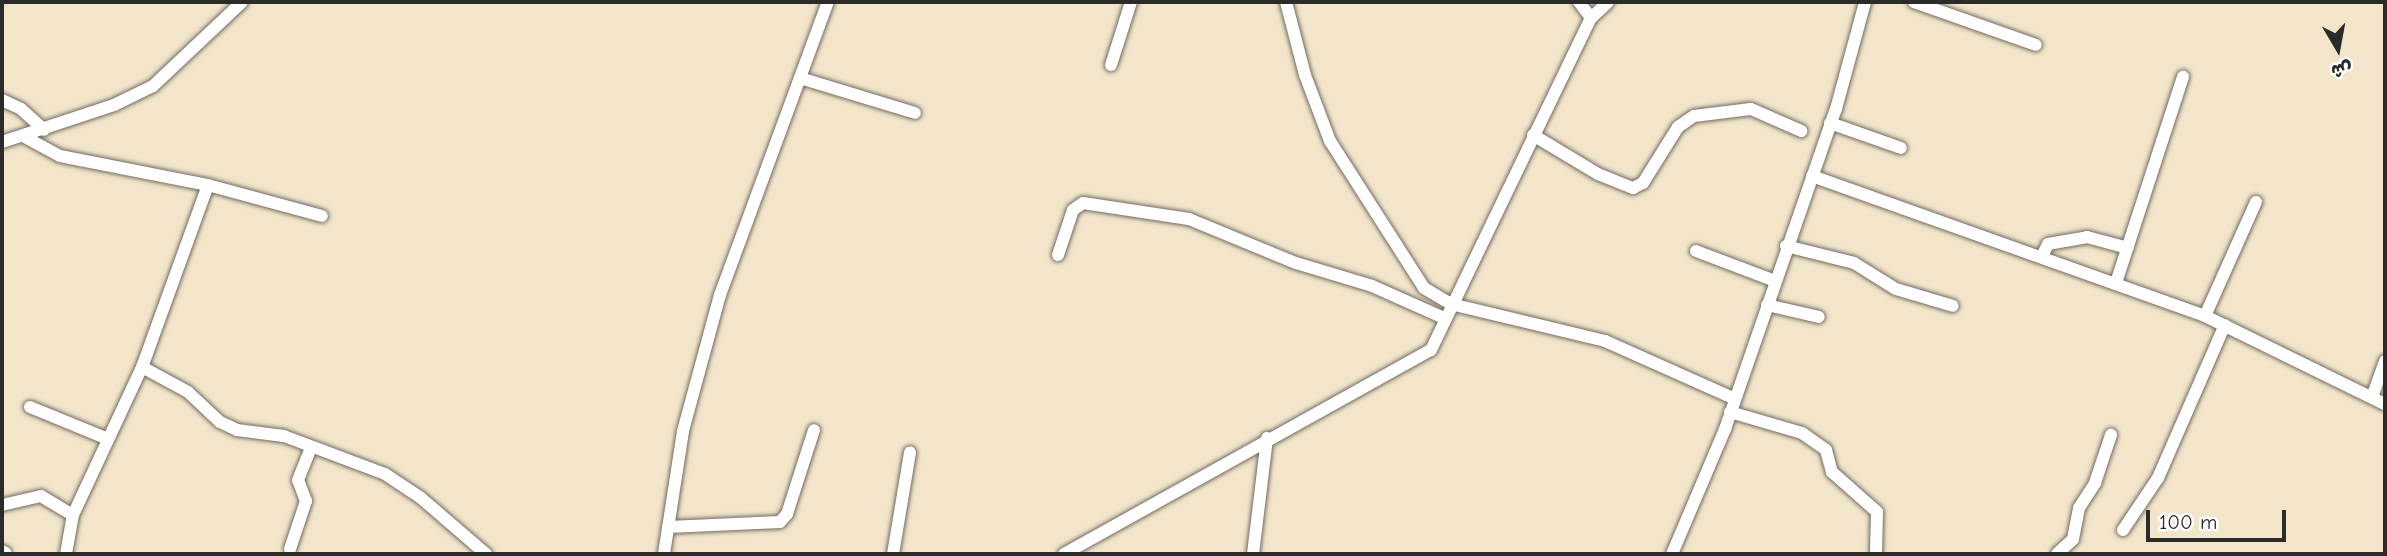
<!DOCTYPE html>
<meta charset="utf-8">
<style>
body{margin:0}
#map{position:relative;width:2387px;height:556px;overflow:hidden;background:#f2e5ca;font-family:"Comic Neue","Playpen Sans Arabic",sans-serif}
div>[style]{position:absolute}
.roads{filter:drop-shadow(0 0 2px #716c63) drop-shadow(0 0 2px #716c63)}
.minor>*{height:12px;margin:-6px;padding:0 6px;transform-origin:6px;border-radius:6px;background:#fff}
span{translate:-50% -50%;white-space:nowrap;text-align:center;line-height:1.15;-webkit-text-stroke:6px #fff;paint-order:stroke}
.frame{position:absolute;inset:0;border:4px solid #2b2b2b;pointer-events:none}
.north{position:absolute;left:2303px;top:14px;width:70px;height:70px;-webkit-text-stroke:5px #fff;paint-order:stroke;rotate:170deg;font-size:19px;font-weight:700;line-height:28px;text-align:center;color:#2b2b2b}
.north::after{content:'';display:block;margin:auto;width:24px;height:32px;background:#2b2b2b;clip-path:polygon(50% 0,100% 100%,50% 72%,0 100%)}
.scale{position:absolute;left:2146px;top:510px;width:140px;height:32px;box-sizing:border-box;border:4px solid #2b2b2b;border-top:0;padding-left:9px;font-size:21px;line-height:24px;white-space:nowrap;color:#2b2b2b;-webkit-text-stroke:5px #fff;paint-order:stroke}
</style>
<div id="map">
<div class="roads">
<div class="minor">
<i style="left:1286px;top:2px;width:75px;rotate:75.4deg"></i>
<i style="left:1305px;top:75px;width:71px;rotate:69.3deg"></i>
<i style="left:1330px;top:141px;width:174px;rotate:57.4deg"></i>
<i style="left:1424px;top:288px;width:31px;rotate:31deg"></i>
<i style="left:1451px;top:304px;width:158px;rotate:13.5deg"></i>
<i style="left:1605px;top:341px;width:142px;rotate:24deg"></i>
<i style="left:1579px;top:2px;width:20px;rotate:53deg"></i>
<i style="left:1914px;top:2px;width:129px;rotate:19.4deg"></i>
<i style="left:1111px;top:65px;width:66px;rotate:-72.4deg"></i>
<i style="left:800px;top:78px;width:120px;rotate:16.9deg"></i>
<i style="left:2px;top:100px;width:21px;rotate:25deg"></i>
<i style="left:21px;top:109px;width:31px;rotate:42deg"></i>
<i style="left:1830px;top:123px;width:75px;rotate:19.4deg"></i>
<i style="left:1533px;top:135px;width:76px;rotate:31deg"></i>
<i style="left:1598px;top:174px;width:38px;rotate:22deg"></i>
<i style="left:1633px;top:188px;width:11px;rotate:-27deg"></i>
<i style="left:1643px;top:183px;width:66px;rotate:-58deg"></i>
<i style="left:1678px;top:127px;width:19px;rotate:-35deg"></i>
<i style="left:1694px;top:116px;width:57px;rotate:-7deg"></i>
<i style="left:1751px;top:109px;width:55px;rotate:23.7deg"></i>
<i style="left:23px;top:136px;width:42px;rotate:28.4deg"></i>
<i style="left:60px;top:156px;width:151px;rotate:11.1deg"></i>
<i style="left:208px;top:185px;width:194px;rotate:109.9deg"></i>
<i style="left:142px;top:367px;width:52px;rotate:28.5deg"></i>
<i style="left:188px;top:392px;width:44px;rotate:43.2deg"></i>
<i style="left:220px;top:422px;width:19px;rotate:25deg"></i>
<i style="left:237px;top:430px;width:47px;rotate:7.3deg"></i>
<i style="left:284px;top:436px;width:108px;rotate:20.6deg"></i>
<i style="left:385px;top:474px;width:43px;rotate:33.7deg"></i>
<i style="left:421px;top:498px;width:86px;rotate:40.7deg"></i>
<i style="left:2px;top:142px;width:118px;rotate:-18.3deg"></i>
<i style="left:114px;top:105px;width:43px;rotate:-26deg"></i>
<i style="left:153px;top:86px;width:122px;rotate:-43.3deg"></i>
<i style="left:1812px;top:176px;width:417px;rotate:19.6deg"></i>
<i style="left:2205px;top:316px;width:200px;rotate:26.1deg"></i>
<i style="left:208px;top:185px;width:118px;rotate:15.2deg"></i>
<i style="left:1786px;top:246px;width:70px;rotate:14deg"></i>
<i style="left:1854px;top:263px;width:49px;rotate:31.8deg"></i>
<i style="left:1896px;top:289px;width:59px;rotate:16.6deg"></i>
<i style="left:1696px;top:251px;width:85px;rotate:20.8deg"></i>
<i style="left:1058px;top:255px;width:47px;rotate:-71.6deg"></i>
<i style="left:1073px;top:210px;width:12px;rotate:-35deg"></i>
<i style="left:1083px;top:203px;width:107px;rotate:8.6deg"></i>
<i style="left:1189px;top:219px;width:116px;rotate:22.4deg"></i>
<i style="left:1296px;top:263px;width:79px;rotate:16.8deg"></i>
<i style="left:1372px;top:286px;width:79px;rotate:24deg"></i>
<i style="left:2042px;top:256px;width:13px;rotate:-63deg"></i>
<i style="left:2048px;top:244px;width:40px;rotate:-10deg"></i>
<i style="left:2087px;top:237px;width:42px;rotate:15deg"></i>
<i style="left:2116px;top:283px;width:217px;rotate:-72deg"></i>
<i style="left:1767px;top:305px;width:53px;rotate:13deg"></i>
<i style="left:2205px;top:316px;width:125px;rotate:-65.9deg"></i>
<i style="left:2372px;top:397px;width:38px;rotate:-70deg"></i>
<i style="left:30px;top:407px;width:84px;rotate:22.3deg"></i>
<i style="left:1730px;top:412px;width:75px;rotate:16.3deg"></i>
<i style="left:1802px;top:433px;width:29px;rotate:35deg"></i>
<i style="left:1826px;top:450px;width:23px;rotate:75deg"></i>
<i style="left:1832px;top:472px;width:60px;rotate:41.6deg"></i>
<i style="left:1877px;top:512px;width:42px;rotate:91.4deg"></i>
<i style="left:2px;top:505px;width:40px;rotate:-13deg"></i>
<i style="left:41px;top:496px;width:37px;rotate:31deg"></i>
<i style="left:668px;top:527px;width:112px;rotate:-2.6deg"></i>
<i style="left:780px;top:522px;width:11px;rotate:-49deg"></i>
<i style="left:787px;top:514px;width:88px;rotate:-72.2deg"></i>
<i style="left:2123px;top:530px;width:63px;rotate:-56.1deg"></i>
<i style="left:2158px;top:478px;width:167px;rotate:-66.4deg"></i>
<i style="left:290px;top:549px;width:51px;rotate:-71.6deg"></i>
<i style="left:306px;top:501px;width:22px;rotate:-111deg"></i>
<i style="left:298px;top:480px;width:35px;rotate:-68deg"></i>
<i style="left:2px;top:551px;width:4px;rotate:27deg"></i>
<i style="left:66px;top:554px;width:40px;rotate:-80deg"></i>
<i style="left:73px;top:515px;width:163px;rotate:-65deg"></i>
<i style="left:664px;top:554px;width:124px;rotate:-81.2deg"></i>
<i style="left:683px;top:431px;width:141px;rotate:-74.8deg"></i>
<i style="left:720px;top:295px;width:312px;rotate:-69.8deg"></i>
<i style="left:893px;top:554px;width:103px;rotate:-80.5deg"></i>
<i style="left:1064px;top:554px;width:420px;rotate:-29.1deg"></i>
<i style="left:1431px;top:350px;width:369px;rotate:-64.3deg"></i>
<i style="left:1591px;top:18px;width:23px;rotate:-43deg"></i>
<i style="left:1253px;top:554px;width:117px;rotate:-83.1deg"></i>
<i style="left:1672px;top:554px;width:136px;rotate:-67deg"></i>
<i style="left:1725px;top:429px;width:339px;rotate:-70.9deg"></i>
<i style="left:1836px;top:109px;width:111px;rotate:-74.8deg"></i>
<i style="left:2057px;top:554px;width:22px;rotate:-43deg"></i>
<i style="left:2073px;top:539px;width:32px;rotate:-79deg"></i>
<i style="left:2079px;top:508px;width:30px;rotate:-57deg"></i>
<i style="left:2095px;top:483px;width:51px;rotate:-71.6deg"></i>
</div>
</div>
<div class="frame"></div>
<div class="north">ش</div>
<div class="scale">100 m</div>
</div>
